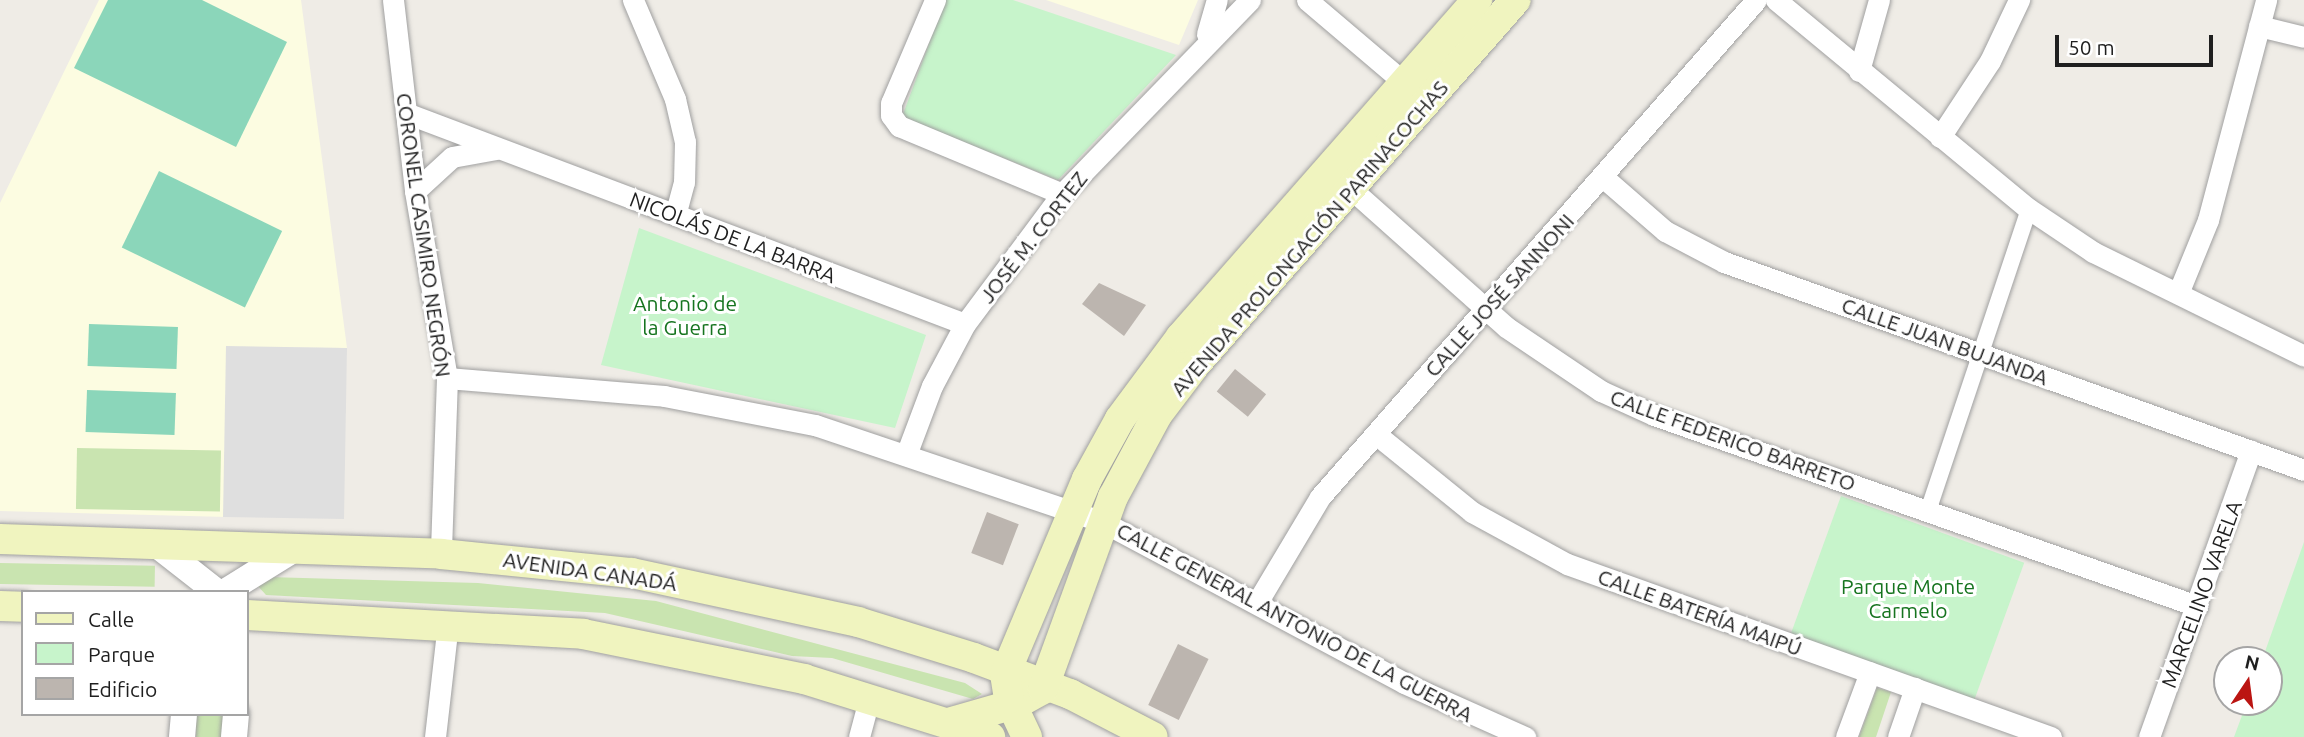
<!DOCTYPE html>
<meta charset="utf-8">
<style>
body{margin:0}
#map{position:relative;width:2304px;height:737px;overflow:hidden;background:#efece6;font-family:Ubuntu,sans-serif}
div>[style]{position:absolute}
.education>*{inset:0;background:#fcfce1}
.grass>*{inset:0;background:#c9e4b0;transform-origin:0 0}
.park>*{inset:0;background:#c7f4cb;transform-origin:0 0}
.pitch>*{inset:0;background:#8bd6ba;transform-origin:0 0}
.parking>*{inset:0;background:#dfdfdf;transform-origin:0 0}
.building>*{inset:0;background:#bcb5af;transform-origin:0 0}
.roads{filter:drop-shadow(0 0 2px #a0a0a0) drop-shadow(0 0 2px #a0a0a0)}
.pedestrian>*{height:16px;margin:-8px;padding:0 8px;transform-origin:8px;border-radius:8px;background:#fff}
.minor>*{height:21px;margin:-10.5px;padding:0 10.5px;transform-origin:10.5px;border-radius:10.5px;background:#fff}
.tertiary>*{height:26px;margin:-13px;padding:0 13px;transform-origin:13px;border-radius:13px;background:#fff}
.secondary>*{height:30px;margin:-15px;padding:0 15px;transform-origin:15px;border-radius:15px;background:#f0f4bf}
span{translate:-50% -50%;white-space:nowrap;text-align:center;line-height:1.15;-webkit-text-stroke:6px #fff;paint-order:stroke}
.street-label{font-size:21px;color:#1f1f1f}
.park-label{font-size:21px;color:#16741f}
.legend{position:absolute;left:21px;top:590px;width:228px;height:126px;box-sizing:border-box;background:#fff;border:2px solid #a5a5a5;margin:0;padding:9px 12px;list-style:none;font-size:21px;color:#1f1f1f}
.legend li{display:flex;align-items:center;gap:14px;height:35px}
.legend b{width:35px;border:2px solid #a5a5a5}
.north{position:absolute;left:2213px;top:646px;width:70px;height:70px;box-sizing:border-box;background:#fff;border:2px solid #a5a5a5;border-radius:50%;rotate:13deg;font-size:19px;font-weight:700;line-height:28px;text-align:center;color:#1f1f1f}
.north::after{content:'';display:block;margin:auto;width:24px;height:32px;background:#bb1512;clip-path:polygon(50% 0,100% 100%,50% 72%,0 100%)}
.scale{position:absolute;left:2055px;top:35px;width:158px;height:32px;box-sizing:border-box;border:4px solid #1f1f1f;border-top:0;padding-left:9px;font-size:21px;line-height:24px;white-space:nowrap;color:#1f1f1f;-webkit-text-stroke:5px #fff;paint-order:stroke}
</style>
<div id="map">
<div class="education">
<i style="clip-path:polygon(99px 0,301px 0,347px 348px,226px 347px,227px 517px,0 511px,0 203px)"></i>
<i style="clip-path:polygon(1046px 0,1198px 0,1179px 45px)"></i>
</div>
<div class="grass">
<i style="left:77px;top:448px;width:144px;height:61px;rotate:1deg"></i>
<i style="left:0;top:563px;width:155px;height:21px;rotate:1deg"></i>
<i style="clip-path:polygon(268px 577px,478px 583px,656px 601px,965px 683px,982px 694px,973px 699px,832px 658px,792px 656px,605px 613px,266px 595px,257px 585px)"></i>
<i style="clip-path:polygon(1877px 688px,1891px 692px,1876px 737px,1859px 737px)"></i>
<i style="left:196px;top:714px;width:28px;height:23px"></i>
</div>
<div class="park">
<i style="clip-path:polygon(945px 0,1013px 0,1176px 55px,1058px 180px,902px 117px)"></i>
<i style="clip-path:polygon(639px 228px,926px 335px,895px 428px,601px 365px)"></i>
<i style="left:1841px;top:496px;width:195px;height:148px;rotate:20deg"></i>
<i style="clip-path:polygon(2304px 542px,2304px 737px,2234px 737px,2247px 702px,2269px 702px,2269px 660px,2262px 660px)"></i>
</div>
<div class="pitch">
<i style="clip-path:polygon(108px 0,202px 0,287px 42px,236px 147px,74px 68px)"></i>
<i style="left:159px;top:171px;width:137px;height:85px;rotate:26deg"></i>
<i style="left:89px;top:324px;width:89px;height:42px;rotate:2deg"></i>
<i style="left:87px;top:390px;width:89px;height:42px;rotate:2deg"></i>
</div>
<div class="parking">
<i style="left:226px;top:346px;width:121px;height:171px;rotate:1deg"></i>
</div>
<div class="building">
<i style="clip-path:polygon(1099px 283px,1146px 305px,1124px 336px,1082px 304px)"></i>
<i style="left:1235px;top:369px;width:40px;height:29px;rotate:39deg"></i>
<i style="left:987px;top:512px;width:34px;height:44px;rotate:21deg"></i>
<i style="left:1178px;top:644px;width:34px;height:68px;rotate:26deg"></i>
</div>
<div class="roads">
<div class="pedestrian">
<i style="left:1928px;top:511px;width:318px;rotate:-71.5deg"></i>
</div>
<div class="minor">
<i style="left:393px;top:0;width:192px;rotate:83.4deg"></i>
<i style="left:415px;top:191px;width:190px;rotate:80.3deg"></i>
<i style="left:447px;top:378px;width:176px;rotate:92deg"></i>
<i style="left:633px;top:0;width:108px;rotate:67deg"></i>
<i style="left:675px;top:99px;width:44px;rotate:76.9deg"></i>
<i style="left:685px;top:142px;width:40px;rotate:91.4deg"></i>
<i style="left:684px;top:182px;width:34px;rotate:105deg"></i>
<i style="left:935px;top:0;width:112px;rotate:113.1deg"></i>
<i style="left:891px;top:103px;width:12px;rotate:90deg"></i>
<i style="left:891px;top:115px;width:14px;rotate:54deg"></i>
<i style="left:899px;top:126px;width:177px;rotate:22.6deg"></i>
<i style="left:1307px;top:0;width:139px;rotate:40.3deg"></i>
<i style="left:1776px;top:0;width:328px;rotate:39.6deg"></i>
<i style="left:2029px;top:209px;width:77px;rotate:33.9deg"></i>
<i style="left:2093px;top:252px;width:235px;rotate:26.2deg"></i>
<i style="left:2259px;top:26px;width:46px;rotate:13.7deg"></i>
<i style="left:1207px;top:34px;width:35px;rotate:-74deg"></i>
<i style="left:1859px;top:71px;width:74px;rotate:-74.3deg"></i>
<i style="left:406px;top:113px;width:597px;rotate:20.68deg"></i>
<i style="left:1940px;top:137px;width:91px;rotate:-56.7deg"></i>
<i style="left:1990px;top:61px;width:68px;rotate:-64.6deg"></i>
<i style="left:1604px;top:178px;width:81px;rotate:41deg"></i>
<i style="left:1665px;top:231px;width:67px;rotate:27.7deg"></i>
<i style="left:1724px;top:262px;width:616px;rotate:19.73deg"></i>
<i style="left:1340px;top:179px;width:222px;rotate:41.7deg"></i>
<i style="left:1506px;top:327px;width:115px;rotate:34deg"></i>
<i style="left:1601px;top:391px;width:58px;rotate:24.4deg"></i>
<i style="left:1654px;top:415px;width:576px;rotate:19.38deg"></i>
<i style="left:415px;top:191px;width:50px;rotate:-42.6deg"></i>
<i style="left:452px;top:157px;width:45px;rotate:-10.3deg"></i>
<i style="left:2179px;top:291px;width:77px;rotate:-67.8deg"></i>
<i style="left:2208px;top:220px;width:228px;rotate:-75.2deg"></i>
<i style="left:447px;top:378px;width:218px;rotate:4.7deg"></i>
<i style="left:664px;top:396px;width:154px;rotate:10.9deg"></i>
<i style="left:815px;top:425px;width:304px;rotate:18.6deg"></i>
<i style="left:1103px;top:522px;width:341px;rotate:28.1deg"></i>
<i style="left:1404px;top:683px;width:133px;rotate:24.1deg"></i>
<i style="left:1377px;top:435px;width:122px;rotate:39deg"></i>
<i style="left:1472px;top:512px;width:108px;rotate:28.7deg"></i>
<i style="left:1567px;top:564px;width:514px;rotate:19.67deg"></i>
<i style="left:906px;top:455px;width:74px;rotate:-69.4deg"></i>
<i style="left:932px;top:386px;width:70px;rotate:-62deg"></i>
<i style="left:965px;top:324px;width:162px;rotate:-53.3deg"></i>
<i style="left:1062px;top:194px;width:270px;rotate:-45.9deg"></i>
<i style="left:1258px;top:601px;width:121px;rotate:-59.2deg"></i>
<i style="left:1320px;top:497px;width:661px;rotate:-48.74deg"></i>
<i style="left:435px;top:737px;width:115px;rotate:-83.5deg"></i>
<i style="left:859px;top:737px;width:42px;rotate:-75deg"></i>
<i style="left:1846px;top:737px;width:69px;rotate:-69.7deg"></i>
<i style="left:1898px;top:737px;width:52px;rotate:-70.9deg"></i>
<i style="left:2149px;top:737px;width:304px;rotate:-70.4deg"></i>
</div>
<div class="tertiary">
<i style="left:157px;top:545px;width:76px;rotate:38.1deg"></i>
<i style="left:225px;top:592px;width:78px;rotate:-31.8deg"></i>
<i style="left:182px;top:737px;width:23px;rotate:-85deg"></i>
<i style="left:234px;top:737px;width:23px;rotate:-85deg"></i>
</div>
<div class="secondary">
<i style="left:0;top:539px;width:441px;rotate:1.9deg"></i>
<i style="left:441px;top:554px;width:192px;rotate:5.7deg"></i>
<i style="left:632px;top:573px;width:231px;rotate:12.2deg"></i>
<i style="left:858px;top:622px;width:121px;rotate:17.2deg"></i>
<i style="left:974px;top:658px;width:103px;rotate:20.6deg"></i>
<i style="left:1070px;top:694px;width:93px;rotate:27.4deg"></i>
<i style="left:0;top:606px;width:23px;rotate:2deg"></i>
<i style="left:247px;top:615px;width:337px;rotate:3.2deg"></i>
<i style="left:583px;top:634px;width:226px;rotate:11.5deg"></i>
<i style="left:804px;top:679px;width:195px;rotate:17.3deg"></i>
<i style="left:952px;top:722px;width:69px;rotate:-16.1deg"></i>
<i style="left:1018px;top:703px;width:29px;rotate:-29deg"></i>
<i style="left:1043px;top:689px;width:204px;rotate:-70deg"></i>
<i style="left:1113px;top:497px;width:93px;rotate:-61.8deg"></i>
<i style="left:1157px;top:415px;width:61px;rotate:-52.9deg"></i>
<i style="left:1194px;top:366px;width:487px;rotate:-48.7deg"></i>
<i style="left:1027px;top:737px;width:42px;rotate:-115.3deg"></i>
<i style="left:1009px;top:699px;width:25px;rotate:-99deg"></i>
<i style="left:1005px;top:674px;width:212px;rotate:-67.2deg"></i>
<i style="left:1087px;top:479px;width:68px;rotate:-61.2deg"></i>
<i style="left:1120px;top:419px;width:102px;rotate:-53.4deg"></i>
<i style="left:1181px;top:337px;width:449px;rotate:-48.7deg"></i>
</div>
</div>
<div class="street-label">
<span style="left:424px;top:235px;rotate:82deg">CORONEL CASIMIRO NEGRÓN</span>
<span style="left:733px;top:237px;rotate:21deg">NICOLÁS DE LA BARRA</span>
<span style="left:1033px;top:237px;rotate:-52deg">JOSÉ M. CORTEZ</span>
<span style="left:1309px;top:238px;rotate:-49deg">AVENIDA PROLONGACIÓN PARINACOCHAS</span>
<span style="left:1499px;top:295px;rotate:-48deg">CALLE JOSÉ SANNONI</span>
<span style="left:1945px;top:341px;rotate:20deg">CALLE JUAN BUJANDA</span>
<span style="left:1733px;top:440px;rotate:20deg">CALLE FEDERICO BARRETO</span>
<span style="left:590px;top:571px;rotate:8deg">AVENIDA CANADÁ</span>
<span style="left:2201px;top:594px;rotate:-70deg">MARCELINO VARELA</span>
<span style="left:1700px;top:612px;rotate:20deg">CALLE BATERÍA MAIPÚ</span>
<span style="left:1295px;top:622px;rotate:28deg">CALLE GENERAL ANTONIO DE LA GUERRA</span>
</div>
<div class="park-label">
<span style="left:685px;top:315px">Antonio de<br>la Guerra</span>
<span style="left:1908px;top:598px">Parque Monte<br>Carmelo</span>
</div>
<ul class="legend">
<li><b style="height:9px;background:#f0f4bf"></b>Calle</li>
<li><b style="height:19px;background:#c7f4cb"></b>Parque</li>
<li><b style="height:19px;background:#bcb5af"></b>Edificio</li>
</ul>
<div class="north">N</div>
<div class="scale">50 m</div>
</div>
